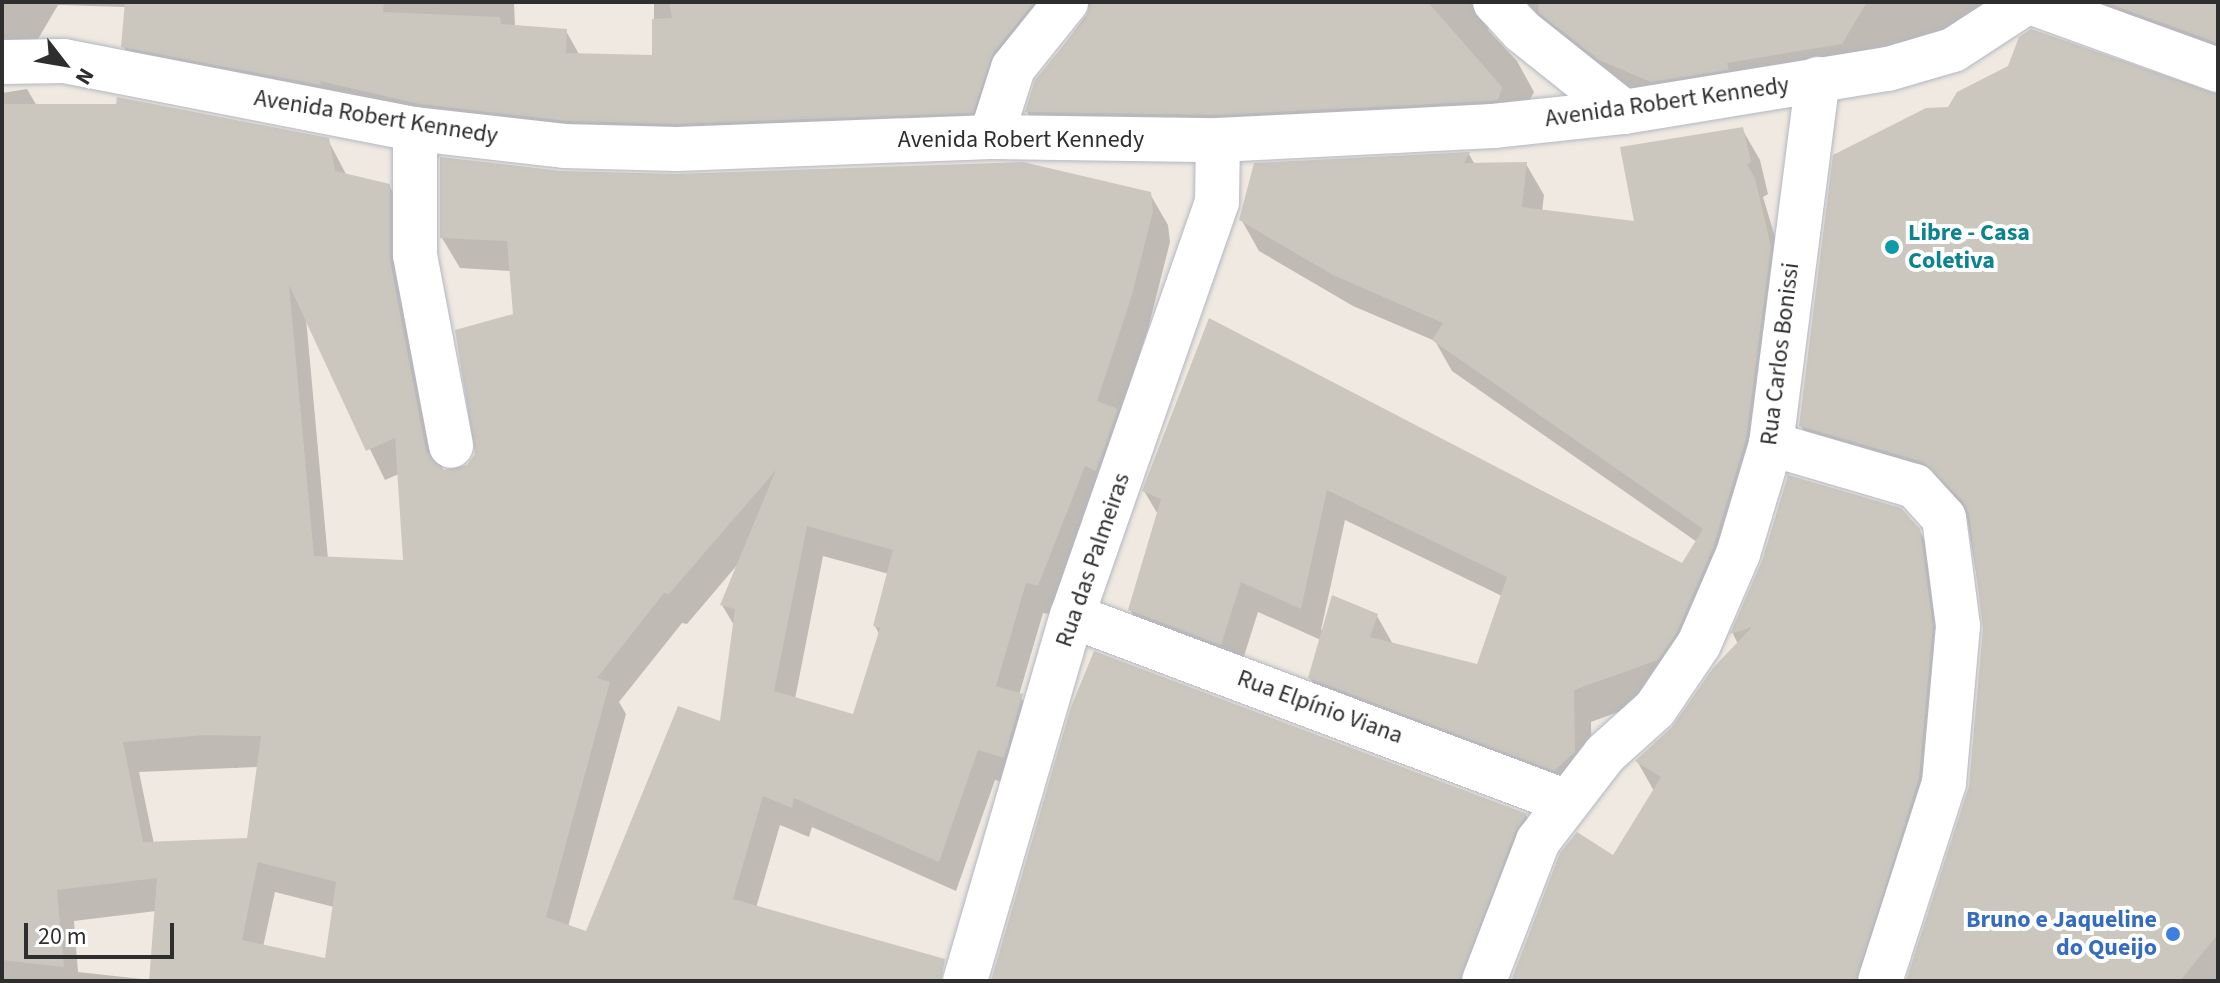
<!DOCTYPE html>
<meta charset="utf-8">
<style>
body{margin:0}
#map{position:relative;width:2220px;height:983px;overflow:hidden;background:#efe9e1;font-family:"Source Sans 3",sans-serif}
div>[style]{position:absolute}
.shadow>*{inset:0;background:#0003}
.building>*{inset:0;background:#cbc7bf}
.roads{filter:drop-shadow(0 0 2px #b4b7c1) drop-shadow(0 0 2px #b4b7c1)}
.street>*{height:44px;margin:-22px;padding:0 22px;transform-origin:22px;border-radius:22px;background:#fff}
.secondary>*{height:44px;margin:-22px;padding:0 22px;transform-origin:22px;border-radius:22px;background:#fff}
.dots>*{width:22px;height:22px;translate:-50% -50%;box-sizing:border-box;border:4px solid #fff;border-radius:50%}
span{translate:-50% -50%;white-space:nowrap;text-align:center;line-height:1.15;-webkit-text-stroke:8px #fff;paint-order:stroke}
.street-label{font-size:24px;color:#2e2e2e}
.culture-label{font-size:24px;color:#0d838f;font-weight:700}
.left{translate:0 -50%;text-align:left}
.shop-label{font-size:24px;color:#366cbe;font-weight:700}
.right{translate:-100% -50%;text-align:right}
.frame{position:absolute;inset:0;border:4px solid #2e2e2e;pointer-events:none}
.north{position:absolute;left:24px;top:24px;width:80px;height:80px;-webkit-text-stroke:6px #fff;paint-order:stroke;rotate:121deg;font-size:22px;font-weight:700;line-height:32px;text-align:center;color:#2e2e2e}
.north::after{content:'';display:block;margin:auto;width:28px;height:36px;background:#2e2e2e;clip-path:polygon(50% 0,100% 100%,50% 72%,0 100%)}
.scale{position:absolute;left:24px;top:923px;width:150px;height:36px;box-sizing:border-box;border:4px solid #2e2e2e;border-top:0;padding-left:10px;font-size:24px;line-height:28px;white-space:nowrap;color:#2e2e2e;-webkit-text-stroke:6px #fff;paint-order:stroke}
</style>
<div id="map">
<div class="shadow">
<i style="clip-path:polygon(2px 2px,514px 2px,515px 27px,566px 31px,580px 56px,654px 57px,654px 2px,1499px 2px,1488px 30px,1517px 61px,1534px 92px,1515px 130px,1045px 142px,1027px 112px,1037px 81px,1091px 9px,1088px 7px,1064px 17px,990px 143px,695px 154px,141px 77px,123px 46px,126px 7px,58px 5px,21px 68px,2px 77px)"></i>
<i style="clip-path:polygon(1508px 2px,2023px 2px,1953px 55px,1619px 91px)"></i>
<i style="clip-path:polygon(2057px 2px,2218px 2px,2218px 67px)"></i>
<i style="clip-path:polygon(evenodd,27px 89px,37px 106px,328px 140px,347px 176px,389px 185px,406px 216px,407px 292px,443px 472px,468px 467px,477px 454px,515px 316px,511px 271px,460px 268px,442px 238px,561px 173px,1150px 194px,1168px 225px,1170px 242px,1148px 329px,1055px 615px,1043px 613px,1019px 695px,1039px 726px,1021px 787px,995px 780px,956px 891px,812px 827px,809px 837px,780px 825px,756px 908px,928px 981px,2px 981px,2px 93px,27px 89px,306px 318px,385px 480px,399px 474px,405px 562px,328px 559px,306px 318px,27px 89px,823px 556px,889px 574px,875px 626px,879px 634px,854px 716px,795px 699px,823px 556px,27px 89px,738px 564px,722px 605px,735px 627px,722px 724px,587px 933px,568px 927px,626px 714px,619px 702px,682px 623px,687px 624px,738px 564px,27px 89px,258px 767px,248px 840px,154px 844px,139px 772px,258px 767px,27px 89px,275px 892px,334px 907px,326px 960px,263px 947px,275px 892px,27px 89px,156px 911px,151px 980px,78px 972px,74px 921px,156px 911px)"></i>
<i style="clip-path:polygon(2218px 94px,2218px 981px,1908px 981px,1970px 791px,1985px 628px,1967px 517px,1942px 493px,1818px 456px,1801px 426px)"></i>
<i style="clip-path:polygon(evenodd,1742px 129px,1760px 160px,1768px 194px,1763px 197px,1788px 280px,1763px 471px,1675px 691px,1591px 722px,1592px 784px,1573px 801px,1328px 709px,1310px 678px,1321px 640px,1258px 612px,1238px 675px,1148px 641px,1130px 610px,1159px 516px,1144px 491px,1210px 321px,1683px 565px,1697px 542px,1452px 371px,1435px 341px,1353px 306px,1259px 251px,1241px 219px,1255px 165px,1469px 154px,1475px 165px,1526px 164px,1544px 195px,1542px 212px,1636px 223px,1742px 129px,1345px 520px,1502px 596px,1478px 666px,1394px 646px,1377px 616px,1321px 630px,1345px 520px)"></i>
<i style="clip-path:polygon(1919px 530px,1937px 562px,1949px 659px,1880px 981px,1513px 981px,1613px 858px,1654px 791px,1637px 761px,1674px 729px,1738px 644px,1733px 634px,1764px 562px)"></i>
<i style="clip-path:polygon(1526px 815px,1546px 851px,1491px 981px,993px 981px)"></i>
</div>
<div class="building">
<i style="clip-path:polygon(125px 2px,384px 2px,383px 12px,500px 17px,501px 24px,567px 29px,566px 53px,652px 55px,652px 19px,672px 18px,669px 2px,1034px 2px,993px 53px,973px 113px,677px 124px,566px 121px,419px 104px,320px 81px,321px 85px,121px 47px)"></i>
<i style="clip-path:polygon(1090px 2px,1428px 2px,1502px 87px,1498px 100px,1491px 101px,1218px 115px,1025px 112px,1035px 80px,1086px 18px)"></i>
<i style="clip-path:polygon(1538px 2px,1867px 2px,1842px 44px,1727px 63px,1729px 70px,1651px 82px,1599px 60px,1539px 13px)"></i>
<i style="clip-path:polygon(2104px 2px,2218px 2px,2218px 43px)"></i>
<i style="clip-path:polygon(2031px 29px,2218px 94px,2218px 934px,2180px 981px,1906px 981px,1969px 786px,1983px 628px,1969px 515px,1963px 501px,1923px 462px,1799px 426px,1833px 155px,1926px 108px,1948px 107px,1957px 92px,2008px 66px,2019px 37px)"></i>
<i style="clip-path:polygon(evenodd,117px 97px,329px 138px,335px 171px,390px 184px,390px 260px,426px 451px,444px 470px,467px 465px,475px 454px,455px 330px,513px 314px,507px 241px,440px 238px,440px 157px,561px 171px,676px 174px,1023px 162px,1151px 192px,1153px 211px,1131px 298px,1097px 401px,1118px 409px,1096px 471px,1085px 466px,1038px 586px,1026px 583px,996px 686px,1023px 694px,1004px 758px,978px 750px,939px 862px,794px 798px,792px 808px,763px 796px,733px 899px,945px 959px,941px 981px,149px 981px,157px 878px,57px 890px,64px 967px,2px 960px,2px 104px,116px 104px,117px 97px,289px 285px,366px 451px,395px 438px,403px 560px,314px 556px,289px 285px,117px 97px,776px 470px,720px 605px,735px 609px,720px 721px,678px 706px,586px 931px,546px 917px,610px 682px,597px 678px,664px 593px,669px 594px,776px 470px,117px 97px,807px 526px,893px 550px,873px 626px,880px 628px,853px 714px,774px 691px,807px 526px,117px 97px,205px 735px,261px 736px,247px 838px,143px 842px,123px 742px,205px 735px,117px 97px,258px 862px,336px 882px,325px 958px,242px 940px,258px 862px)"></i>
<i style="clip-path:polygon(1743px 127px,1751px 162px,1747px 165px,1755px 178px,1771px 247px,1746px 439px,1714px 545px,1677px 632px,1658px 660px,1574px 690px,1575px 752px,1554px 771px,1308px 678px,1332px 595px,1378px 614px,1370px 637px,1477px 664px,1507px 577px,1327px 490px,1301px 609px,1241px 582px,1221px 645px,1128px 610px,1161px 499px,1142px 491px,1209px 318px,1682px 563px,1703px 529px,1432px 340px,1443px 323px,1333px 275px,1239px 220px,1254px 163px,1470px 152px,1464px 163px,1527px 162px,1522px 207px,1634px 221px,1620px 147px)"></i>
<i style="clip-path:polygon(1788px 475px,1901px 508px,1920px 529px,1933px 626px,1919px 778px,1856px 981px,1511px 981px,1560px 853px,1577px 832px,1613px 855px,1661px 777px,1635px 761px,1672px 727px,1713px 668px,1752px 627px,1730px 634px,1762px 561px)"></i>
<i style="clip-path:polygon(1094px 651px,1527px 814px,1515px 832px,1460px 981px,991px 981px,1071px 707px)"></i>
</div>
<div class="roads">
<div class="street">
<i style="left:1495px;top:2px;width:40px;rotate:47deg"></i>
<i style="left:1522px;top:31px;width:130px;rotate:38.5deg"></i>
<i style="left:2030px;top:2px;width:200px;rotate:19.9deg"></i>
<i style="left:415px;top:129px;width:126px;rotate:90deg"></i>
<i style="left:415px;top:255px;width:194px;rotate:79.3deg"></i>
<i style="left:991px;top:137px;width:72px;rotate:-72.3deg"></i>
<i style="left:1013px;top:68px;width:85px;rotate:-51.2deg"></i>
<i style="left:1771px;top:444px;width:150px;rotate:16.3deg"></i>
<i style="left:1915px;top:486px;width:43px;rotate:47.8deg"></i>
<i style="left:1944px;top:518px;width:109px;rotate:82.6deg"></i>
<i style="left:1958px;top:626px;width:158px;rotate:95.1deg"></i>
<i style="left:1944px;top:783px;width:208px;rotate:107.9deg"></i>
<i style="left:1072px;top:616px;width:529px;rotate:20.59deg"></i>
<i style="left:1484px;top:981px;width:150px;rotate:-68.9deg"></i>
<i style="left:1538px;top:841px;width:110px;rotate:-52.4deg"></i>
<i style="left:1605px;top:754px;width:67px;rotate:-42deg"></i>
<i style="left:1655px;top:709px;width:78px;rotate:-55.9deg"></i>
<i style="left:1699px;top:644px;width:98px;rotate:-66.6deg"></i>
<i style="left:1738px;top:554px;width:115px;rotate:-73.3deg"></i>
<i style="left:1771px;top:444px;width:368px;rotate:-82.7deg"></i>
</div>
<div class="secondary">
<i style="left:2px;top:62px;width:62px;rotate:-0.9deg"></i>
<i style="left:64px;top:61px;width:358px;rotate:11deg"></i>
<i style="left:415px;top:129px;width:150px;rotate:6.5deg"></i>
<i style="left:564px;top:146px;width:113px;rotate:1.5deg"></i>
<i style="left:677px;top:149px;width:314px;rotate:-2.2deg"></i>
<i style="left:991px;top:137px;width:227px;rotate:0.8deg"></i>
<i style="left:1218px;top:140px;width:275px;rotate:-2.9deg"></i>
<i style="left:1493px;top:126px;width:132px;rotate:-6.1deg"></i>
<i style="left:1624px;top:112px;width:267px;rotate:-9.3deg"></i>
<i style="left:1888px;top:69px;width:68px;rotate:-16.3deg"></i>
<i style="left:1953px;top:50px;width:88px;rotate:-33deg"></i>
<i style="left:965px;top:981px;width:380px;rotate:-73.7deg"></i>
<i style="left:1072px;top:616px;width:439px;rotate:-70.7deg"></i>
<i style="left:1217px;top:202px;width:62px;rotate:-89.1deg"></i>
</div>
</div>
<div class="dots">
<i style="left:1892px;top:247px;background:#0f9aa8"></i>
<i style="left:2173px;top:934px;background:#3f7fe0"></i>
</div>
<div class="street-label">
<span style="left:1667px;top:102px;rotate:-8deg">Avenida Robert Kennedy</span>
<span style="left:376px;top:117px;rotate:9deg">Avenida Robert Kennedy</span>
<span style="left:1021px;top:140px">Avenida Robert Kennedy</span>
<span style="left:1780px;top:354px;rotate:-83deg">Rua Carlos Bonissi</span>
<span style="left:1093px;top:560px;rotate:-71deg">Rua das Palmeiras</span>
<span style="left:1320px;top:707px;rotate:20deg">Rua Elpínio Viana</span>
</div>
<div class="culture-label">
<span class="left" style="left:1908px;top:247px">Libre - Casa<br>Coletiva</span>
</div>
<div class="shop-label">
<span class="right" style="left:2157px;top:934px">Bruno e Jaqueline<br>do Queijo</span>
</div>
<div class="frame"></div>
<div class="north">N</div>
<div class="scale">20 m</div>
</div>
